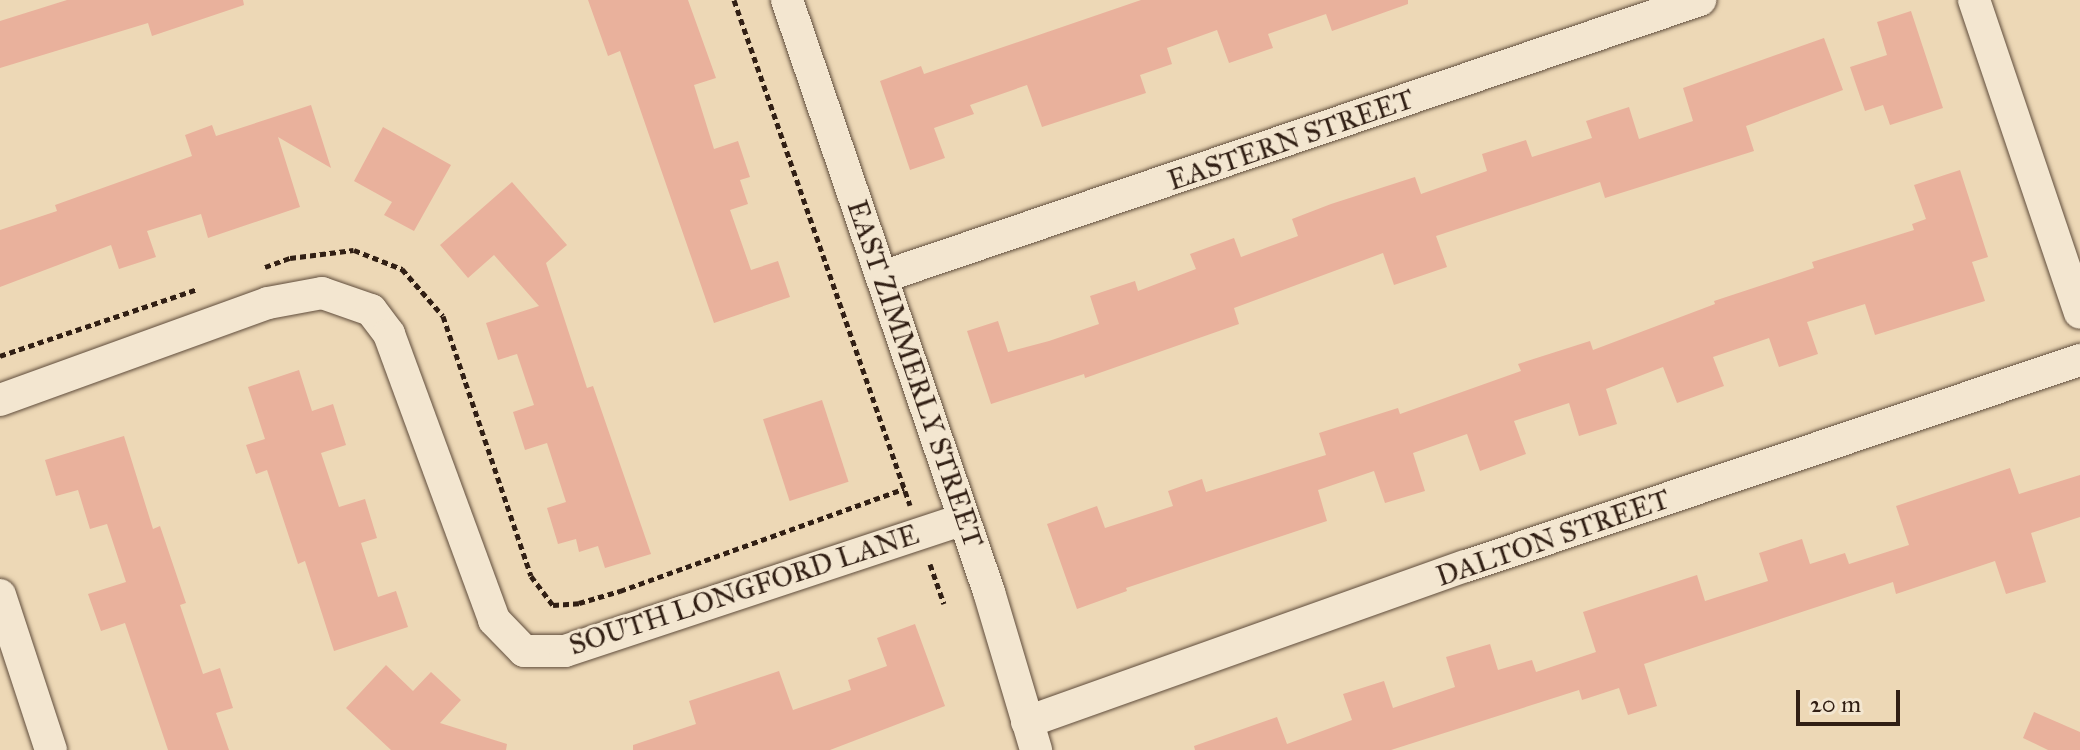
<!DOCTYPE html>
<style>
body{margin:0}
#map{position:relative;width:2080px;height:750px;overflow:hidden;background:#edd8b6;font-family:"IM FELL Great Primer",serif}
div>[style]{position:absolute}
.building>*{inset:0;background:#e9b19c;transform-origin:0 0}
.path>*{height:5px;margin-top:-2.5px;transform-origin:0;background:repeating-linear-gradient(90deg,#311f14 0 6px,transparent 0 10px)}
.roads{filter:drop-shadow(0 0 2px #604d3c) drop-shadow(0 0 2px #604d3c)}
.minor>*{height:32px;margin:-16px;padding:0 16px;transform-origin:16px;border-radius:16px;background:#f3e6d0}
span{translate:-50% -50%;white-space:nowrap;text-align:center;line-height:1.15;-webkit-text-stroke:6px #f3e6d0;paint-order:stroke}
.street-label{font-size:28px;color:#311f14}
.scale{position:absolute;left:1796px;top:690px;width:104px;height:36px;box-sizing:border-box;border:4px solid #311f14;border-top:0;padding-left:10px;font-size:24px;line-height:28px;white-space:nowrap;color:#311f14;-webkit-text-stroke:6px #f3e6d0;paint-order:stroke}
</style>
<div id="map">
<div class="building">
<i style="clip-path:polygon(67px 0,243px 0,244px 5px,152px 36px,148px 23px,0 68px,0 21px)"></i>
<i style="clip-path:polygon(588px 0,688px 0,716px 78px,694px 85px,714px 149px,738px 141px,750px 177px,740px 180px,748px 204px,730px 210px,751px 270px,778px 261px,790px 297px,714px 323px,620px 51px,608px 56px)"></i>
<i style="clip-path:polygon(1141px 0,1408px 0,1408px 4px,1332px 31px,1326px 14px,1268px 34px,1273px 48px,1229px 63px,1217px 30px,1167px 48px,1172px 64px,1140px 75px,1146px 93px,1042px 127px,1027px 85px,970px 105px,974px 114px,934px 128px,945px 158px,910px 170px,880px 81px,921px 66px,924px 74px)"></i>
<i style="clip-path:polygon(1911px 11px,1943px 108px,1890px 125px,1883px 105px,1865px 111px,1850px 67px,1887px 55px,1877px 22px)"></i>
<i style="clip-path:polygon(1824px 38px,1843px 90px,1746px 126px,1754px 151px,1605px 198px,1600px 182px,1436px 236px,1447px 267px,1394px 285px,1383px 253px,1234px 308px,1239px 324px,1085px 378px,1084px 374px,991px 404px,967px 331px,998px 321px,1008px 352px,1049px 341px,1099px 324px,1090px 296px,1135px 281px,1138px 291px,1196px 269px,1190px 254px,1234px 238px,1241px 257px,1298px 236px,1292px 219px,1331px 204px,1415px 177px,1421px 194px,1487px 171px,1482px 154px,1526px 140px,1532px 157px,1592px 138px,1586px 121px,1629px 107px,1639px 139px,1693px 121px,1683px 88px)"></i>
<i style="clip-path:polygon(311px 105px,331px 168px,278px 137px,300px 207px,208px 238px,201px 214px,147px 231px,156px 257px,119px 269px,111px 245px,0 287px,0 230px,57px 211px,55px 205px,192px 156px,185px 135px,212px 125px,216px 136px)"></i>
<i style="clip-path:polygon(383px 127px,451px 165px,414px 231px,384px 215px,392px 202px,354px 181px)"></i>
<i style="clip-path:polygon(1960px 170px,1988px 257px,1972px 262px,1985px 301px,1875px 335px,1865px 304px,1807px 322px,1818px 354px,1779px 367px,1769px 338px,1713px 357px,1724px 386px,1677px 403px,1663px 367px,1606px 389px,1617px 424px,1579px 436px,1569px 403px,1514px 421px,1526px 454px,1480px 471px,1467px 434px,1413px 453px,1425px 491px,1385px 503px,1374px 471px,1318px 490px,1327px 521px,1126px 588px,1127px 591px,1077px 609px,1047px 524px,1097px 506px,1105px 528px,1173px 506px,1168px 491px,1202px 479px,1206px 492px,1326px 455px,1319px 433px,1398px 408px,1400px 414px,1521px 371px,1518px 364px,1590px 341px,1593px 350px,1715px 304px,1714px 301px,1814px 268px,1812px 262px,1914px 230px,1912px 224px,1926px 219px,1914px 185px)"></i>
<i style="clip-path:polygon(512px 182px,567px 245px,546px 263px,587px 388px,593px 386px,651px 554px,605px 568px,598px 546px,579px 552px,576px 539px,558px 544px,547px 508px,566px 502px,547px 443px,525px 450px,513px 412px,534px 405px,517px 354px,498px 360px,486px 323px,539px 306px,494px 255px,468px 278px,440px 245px)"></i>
<i style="clip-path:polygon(299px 370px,312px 411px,333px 404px,346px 445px,321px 453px,339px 507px,365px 499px,377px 538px,361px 543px,378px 597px,396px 591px,408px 627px,334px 651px,305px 561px,298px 564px,267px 470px,256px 474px,246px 445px,265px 439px,248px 387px)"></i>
<i style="left:822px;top:400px;width:86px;height:62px;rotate:72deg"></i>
<i style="clip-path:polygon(124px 436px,153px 529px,160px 526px,186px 603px,180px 605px,203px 674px,220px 668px,233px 708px,216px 713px,229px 750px,168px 750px,125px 623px,101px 631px,88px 594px,126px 582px,107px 524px,90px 529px,78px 490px,56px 496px,45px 460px)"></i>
<i style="clip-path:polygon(2010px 468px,2019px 494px,2080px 475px,2080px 517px,2031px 533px,2046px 582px,2006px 594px,1995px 561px,1896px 594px,1893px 582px,1644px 664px,1657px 706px,1628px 715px,1619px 688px,1582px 700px,1579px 690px,1391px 750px,1195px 750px,1194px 746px,1277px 717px,1287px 744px,1352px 720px,1343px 694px,1384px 681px,1393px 708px,1455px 687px,1446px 657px,1490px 644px,1498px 670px,1532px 660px,1536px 672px,1596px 652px,1583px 612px,1697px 575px,1705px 601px,1768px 581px,1759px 553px,1802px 539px,1810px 564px,1845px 553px,1849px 564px,1909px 545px,1896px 506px)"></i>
<i style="clip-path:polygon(915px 624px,945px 706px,830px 750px,633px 750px,633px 745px,696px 724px,689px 701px,779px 671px,793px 710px,851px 690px,848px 680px,887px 666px,877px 638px)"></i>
<i style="clip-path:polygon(386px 665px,413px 691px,431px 672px,461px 700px,440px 723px,507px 744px,506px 750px,391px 750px,346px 708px)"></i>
<i style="clip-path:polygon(2034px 712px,2080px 732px,2080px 750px,2048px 750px,2023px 738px)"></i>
</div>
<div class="path">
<i style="left:734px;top:0;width:535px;rotate:70.79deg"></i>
<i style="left:265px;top:267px;width:27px;rotate:-20deg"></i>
<i style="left:290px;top:258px;width:64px;rotate:-7.1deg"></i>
<i style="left:354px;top:250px;width:52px;rotate:21.6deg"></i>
<i style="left:402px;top:269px;width:62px;rotate:48.9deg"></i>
<i style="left:443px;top:316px;width:274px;rotate:71.3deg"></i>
<i style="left:531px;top:576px;width:36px;rotate:53deg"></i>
<i style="left:553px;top:605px;width:26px;rotate:-4deg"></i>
<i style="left:579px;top:603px;width:43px;rotate:-16.3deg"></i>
<i style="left:620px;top:591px;width:302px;rotate:-19.8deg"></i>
<i style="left:0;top:356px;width:209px;rotate:-18.7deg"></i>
<i style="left:930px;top:564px;width:42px;rotate:70.7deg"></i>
</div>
<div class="roads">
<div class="minor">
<i style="left:787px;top:0;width:626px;rotate:71.16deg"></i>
<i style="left:989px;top:592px;width:165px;rotate:73.4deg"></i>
<i style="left:1974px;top:0;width:330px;rotate:71.3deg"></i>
<i style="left:882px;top:277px;width:864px;rotate:-18.71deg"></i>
<i style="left:0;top:400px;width:285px;rotate:-19.9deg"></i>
<i style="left:268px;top:303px;width:55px;rotate:-10.5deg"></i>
<i style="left:322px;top:293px;width:52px;rotate:19.1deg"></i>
<i style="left:371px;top:310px;width:30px;rotate:53deg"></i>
<i style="left:389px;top:334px;width:305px;rotate:69.8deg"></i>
<i style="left:494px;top:620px;width:43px;rotate:45.9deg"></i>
<i style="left:524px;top:651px;width:41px"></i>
<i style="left:565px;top:651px;width:420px;rotate:-18.3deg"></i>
<i style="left:0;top:595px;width:163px;rotate:71.8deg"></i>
<i style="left:1027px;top:722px;width:466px;rotate:-19.6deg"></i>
<i style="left:1466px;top:566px;width:648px;rotate:-18.55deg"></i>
</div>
</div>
<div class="street-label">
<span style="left:1291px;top:140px;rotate:-19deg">EASTERN STREET</span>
<span style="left:915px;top:374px;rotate:71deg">EAST ZIMMERLY STREET</span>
<span style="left:1553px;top:538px;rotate:-19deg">DALTON STREET</span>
<span style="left:744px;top:590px;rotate:-18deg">SOUTH LONGFORD LANE</span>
</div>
<div class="scale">20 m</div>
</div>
